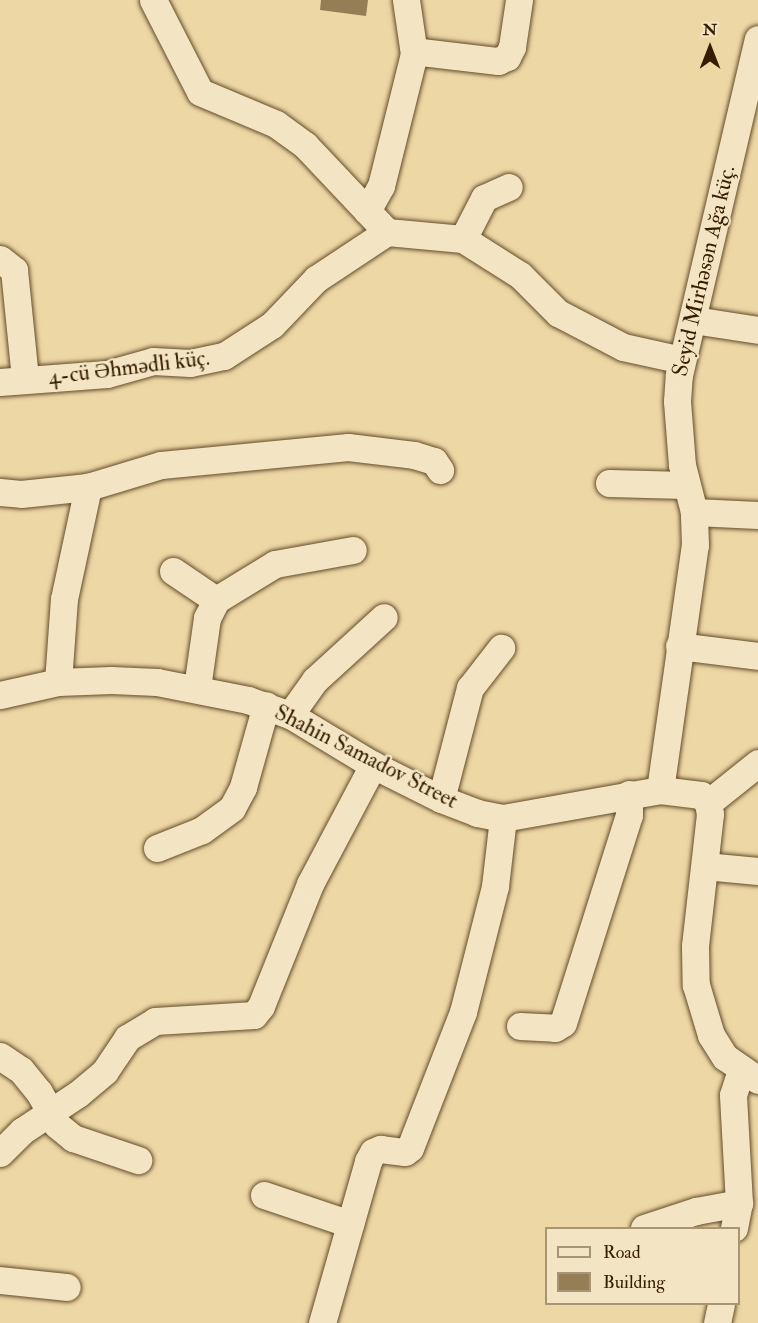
<!DOCTYPE html>
<meta charset="utf-8">
<style>
body{margin:0}
#map{position:relative;width:758px;height:1323px;overflow:hidden;background:#edd7a5;font-family:"IM FELL Double Pica",serif}
div>[style]{position:absolute}
.building>*{inset:0;background:#957e56}
.roads{filter:drop-shadow(0 0 2px #644c29) drop-shadow(0 0 2px #644c29)}
.minor>*{height:27px;margin:-13.5px;padding:0 13.5px;transform-origin:13.5px;border-radius:13.5px;background:#f3e5c4}
span{translate:-50% -50%;white-space:nowrap;text-align:center;line-height:1.15;-webkit-text-stroke:4.5px #f3e5c4;paint-order:stroke}
.street-label{font-size:22px;color:#361d00}
.legend{position:absolute;left:545px;top:1227px;width:195px;height:78px;box-sizing:border-box;background:#f3e5c4;border:2px solid #a79576;margin:0;padding:8px 10px;list-style:none;font-size:18px;color:#361d00}
.legend li{display:flex;align-items:center;gap:12px;height:30px}
.legend b{width:30px;border:2px solid #a79576}
.north{position:absolute;left:680px;top:18px;width:60px;height:60px;-webkit-text-stroke:4px #f3e5c4;paint-order:stroke;rotate:0deg;font-size:16px;font-weight:700;line-height:24px;text-align:center;color:#361d00}
.north::after{content:'';display:block;margin:auto;width:21px;height:27px;background:#361d00;clip-path:polygon(50% 0,100% 100%,50% 72%,0 100%)}
</style>
<div id="map">
<div class="building">
<i style="clip-path:polygon(321px 0,368px 0,366px 16px,320px 10px)"></i>
</div>
<div class="roads">
<div class="minor">
<i style="left:153px;top:0;width:103px;rotate:62.9deg"></i>
<i style="left:200px;top:92px;width:82px;rotate:22.8deg"></i>
<i style="left:276px;top:124px;width:36px;rotate:36deg"></i>
<i style="left:305px;top:145px;width:120px;rotate:46.7deg"></i>
<i style="left:406px;top:0;width:55px;rotate:81.6deg"></i>
<i style="left:367px;top:211px;width:29px;rotate:-61deg"></i>
<i style="left:381px;top:186px;width:136px;rotate:-76deg"></i>
<i style="left:414px;top:54px;width:7px;rotate:-16deg"></i>
<i style="left:421px;top:52px;width:78px;rotate:6.7deg"></i>
<i style="left:498px;top:61px;width:10px;rotate:-24deg"></i>
<i style="left:507px;top:57px;width:11px;rotate:-63deg"></i>
<i style="left:512px;top:47px;width:48px;rotate:-81.5deg"></i>
<i style="left:463px;top:239px;width:46px;rotate:-62.9deg"></i>
<i style="left:484px;top:198px;width:27px;rotate:-24deg"></i>
<i style="left:0;top:259px;width:18px;rotate:38deg"></i>
<i style="left:14px;top:270px;width:110px;rotate:84.2deg"></i>
<i style="left:693px;top:320px;width:66px;rotate:8.7deg"></i>
<i style="left:0;top:382px;width:107px;rotate:-4.3deg"></i>
<i style="left:107px;top:374px;width:48px;rotate:-15.8deg"></i>
<i style="left:153px;top:361px;width:37px;rotate:3deg"></i>
<i style="left:190px;top:363px;width:35px;rotate:-12deg"></i>
<i style="left:224px;top:356px;width:57px;rotate:-32.9deg"></i>
<i style="left:272px;top:325px;width:64px;rotate:-46.3deg"></i>
<i style="left:316px;top:279px;width:85px;rotate:-33.5deg"></i>
<i style="left:387px;top:232px;width:76px;rotate:5.3deg"></i>
<i style="left:463px;top:239px;width:67px;rotate:32.3deg"></i>
<i style="left:520px;top:275px;width:54px;rotate:45deg"></i>
<i style="left:558px;top:313px;width:73px;rotate:27.6deg"></i>
<i style="left:623px;top:347px;width:60px;rotate:12.4deg"></i>
<i style="left:609px;top:483px;width:76px;rotate:1.5deg"></i>
<i style="left:0;top:492px;width:21px;rotate:5deg"></i>
<i style="left:21px;top:494px;width:67px;rotate:-6deg"></i>
<i style="left:88px;top:487px;width:76px;rotate:-16.8deg"></i>
<i style="left:161px;top:465px;width:188px;rotate:-5.5deg"></i>
<i style="left:348px;top:447px;width:66px;rotate:6.9deg"></i>
<i style="left:414px;top:455px;width:21px;rotate:17deg"></i>
<i style="left:434px;top:461px;width:11px;rotate:56deg"></i>
<i style="left:694px;top:512px;width:64px;rotate:2.7deg"></i>
<i style="left:173px;top:571px;width:52px;rotate:34deg"></i>
<i style="left:679px;top:646px;width:80px;rotate:7.2deg"></i>
<i style="left:58px;top:682px;width:83px;rotate:-85.9deg"></i>
<i style="left:64px;top:599px;width:115px;rotate:-77.9deg"></i>
<i style="left:197px;top:688px;width:71px;rotate:-81.9deg"></i>
<i style="left:207px;top:618px;width:20px;rotate:-63deg"></i>
<i style="left:216px;top:600px;width:69px;rotate:-31.4deg"></i>
<i style="left:275px;top:564px;width:79px;rotate:-10.2deg"></i>
<i style="left:0;top:695px;width:59px;rotate:-12.6deg"></i>
<i style="left:58px;top:682px;width:53px;rotate:-2.2deg"></i>
<i style="left:111px;top:680px;width:46px;rotate:2.5deg"></i>
<i style="left:157px;top:682px;width:93px;rotate:11.2deg"></i>
<i style="left:248px;top:700px;width:45px;rotate:19.7deg"></i>
<i style="left:290px;top:715px;width:97px;rotate:31.1deg"></i>
<i style="left:373px;top:765px;width:76px;rotate:26.6deg"></i>
<i style="left:441px;top:799px;width:39px;rotate:21deg"></i>
<i style="left:477px;top:813px;width:26px;rotate:11deg"></i>
<i style="left:503px;top:818px;width:159px;rotate:-10.1deg"></i>
<i style="left:660px;top:790px;width:41px;rotate:7deg"></i>
<i style="left:701px;top:795px;width:11px;rotate:49deg"></i>
<i style="left:708px;top:803px;width:11px;rotate:80deg"></i>
<i style="left:710px;top:814px;width:133px;rotate:96.5deg"></i>
<i style="left:695px;top:946px;width:39px;rotate:89deg"></i>
<i style="left:696px;top:985px;width:52px;rotate:73.3deg"></i>
<i style="left:711px;top:1035px;width:26px;rotate:58deg"></i>
<i style="left:725px;top:1057px;width:40px;rotate:34.9deg"></i>
<i style="left:290px;top:715px;width:43px;rotate:-54.5deg"></i>
<i style="left:315px;top:680px;width:93px;rotate:-42.4deg"></i>
<i style="left:660px;top:790px;width:247px;rotate:-81.9deg"></i>
<i style="left:695px;top:545px;width:33px;rotate:-92deg"></i>
<i style="left:694px;top:512px;width:49px;rotate:-104.3deg"></i>
<i style="left:682px;top:465px;width:64px;rotate:-94.5deg"></i>
<i style="left:677px;top:401px;width:26px;rotate:-86deg"></i>
<i style="left:679px;top:375px;width:345px;rotate:-76.8deg"></i>
<i style="left:441px;top:799px;width:115px;rotate:-75.4deg"></i>
<i style="left:470px;top:688px;width:51px;rotate:-52.2deg"></i>
<i style="left:708px;top:803px;width:64px;rotate:-38.7deg"></i>
<i style="left:157px;top:848px;width:48px;rotate:-21.8deg"></i>
<i style="left:202px;top:830px;width:37px;rotate:-36deg"></i>
<i style="left:232px;top:808px;width:24px;rotate:-62deg"></i>
<i style="left:243px;top:787px;width:85px;rotate:-74.3deg"></i>
<i style="left:705px;top:866px;width:53px;rotate:5.4deg"></i>
<i style="left:520px;top:1026px;width:35px;rotate:3deg"></i>
<i style="left:555px;top:1028px;width:9px;rotate:-32deg"></i>
<i style="left:563px;top:1023px;width:218px;rotate:-72.4deg"></i>
<i style="left:629px;top:815px;width:21px;rotate:-90deg"></i>
<i style="left:0;top:1056px;width:25px;rotate:34deg"></i>
<i style="left:21px;top:1070px;width:28px;rotate:51deg"></i>
<i style="left:39px;top:1092px;width:38px;rotate:61deg"></i>
<i style="left:57px;top:1125px;width:21px;rotate:39deg"></i>
<i style="left:73px;top:1138px;width:69px;rotate:18.7deg"></i>
<i style="left:0;top:1153px;width:31px;rotate:-45deg"></i>
<i style="left:22px;top:1131px;width:67px;rotate:-33.5deg"></i>
<i style="left:78px;top:1094px;width:35px;rotate:-40deg"></i>
<i style="left:105px;top:1071px;width:40px;rotate:-56deg"></i>
<i style="left:127px;top:1038px;width:33px;rotate:-31deg"></i>
<i style="left:155px;top:1021px;width:99px;rotate:-3.5deg"></i>
<i style="left:254px;top:1015px;width:11px;rotate:-52deg"></i>
<i style="left:261px;top:1006px;width:131px;rotate:-68.1deg"></i>
<i style="left:310px;top:884px;width:135px;rotate:-62.1deg"></i>
<i style="left:264px;top:1195px;width:91px;rotate:18.6deg"></i>
<i style="left:644px;top:1228px;width:55px;rotate:-18.1deg"></i>
<i style="left:696px;top:1211px;width:44px;rotate:-10.5deg"></i>
<i style="left:734px;top:1228px;width:25px;rotate:-79deg"></i>
<i style="left:739px;top:1203px;width:108px;rotate:-93.2deg"></i>
<i style="left:733px;top:1095px;width:25px;rotate:-72deg"></i>
<i style="left:0;top:1280px;width:67px;rotate:6deg"></i>
<i style="left:322px;top:1323px;width:168px;rotate:-74.1deg"></i>
<i style="left:368px;top:1161px;width:10px;rotate:-61deg"></i>
<i style="left:373px;top:1152px;width:8px;rotate:-23deg"></i>
<i style="left:380px;top:1149px;width:25px;rotate:7deg"></i>
<i style="left:405px;top:1152px;width:6px;rotate:-39deg"></i>
<i style="left:410px;top:1148px;width:146px;rotate:-68.7deg"></i>
<i style="left:463px;top:1012px;width:130px;rotate:-75.7deg"></i>
<i style="left:495px;top:886px;width:68px;rotate:-83.3deg"></i>
<i style="left:717px;top:1323px;width:19px;rotate:-78deg"></i>
</div>
</div>
<div class="street-label">
<span style="left:704px;top:271px;rotate:-77deg">Seyid Mirhəsən Ağa küç.</span>
<span style="left:129px;top:368px;rotate:-7deg">4-cü Əhmədli küç.</span>
<span style="left:366px;top:757px;rotate:27deg">Shahin Samadov Street</span>
</div>
<ul class="legend">
<li><b style="height:8px;background:#f3e5c4"></b>Road</li>
<li><b style="height:16px;background:#957e56"></b>Building</li>
</ul>
<div class="north">N</div>
</div>
